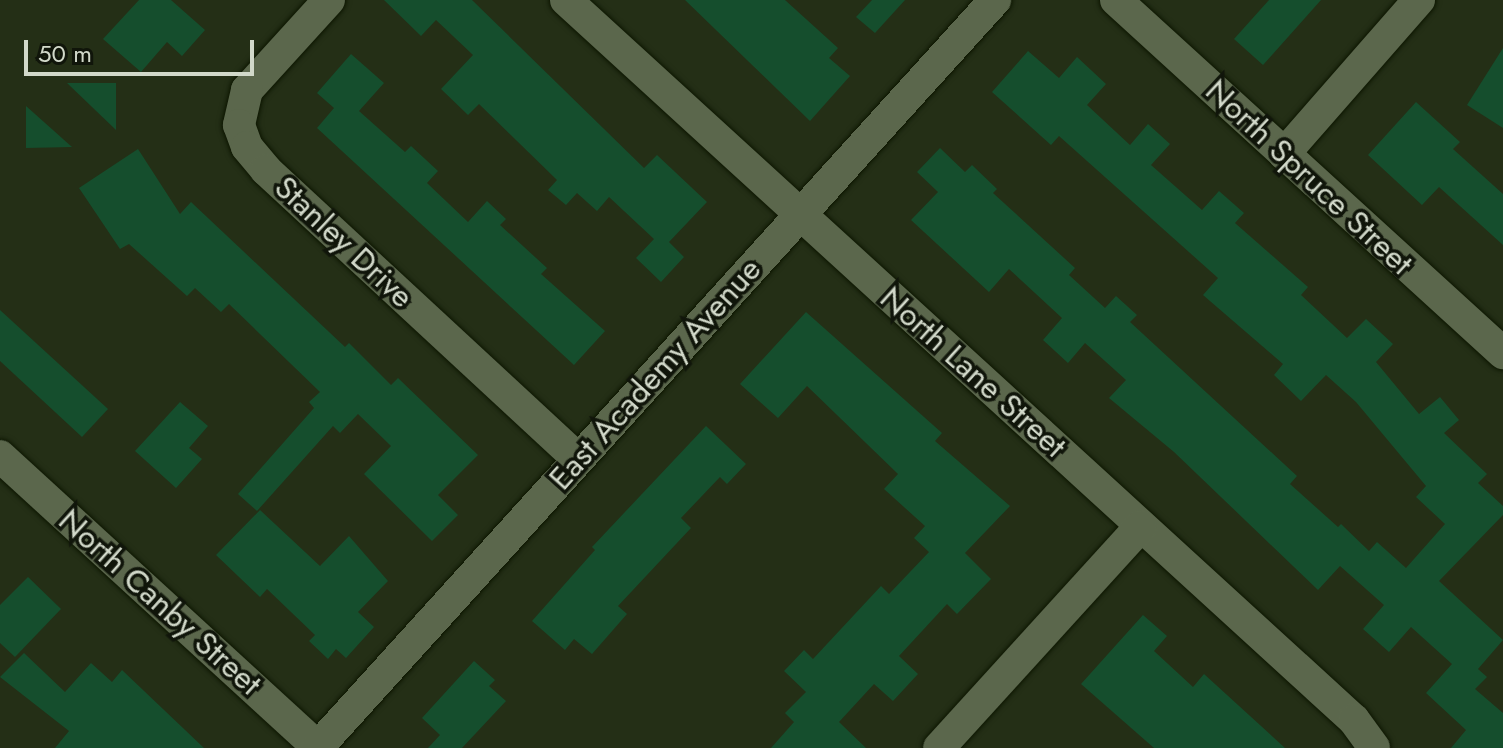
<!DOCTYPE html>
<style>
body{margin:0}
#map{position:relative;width:1503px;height:748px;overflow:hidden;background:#242f16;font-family:Jost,sans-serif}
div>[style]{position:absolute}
.building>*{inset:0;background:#154e2d}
.roads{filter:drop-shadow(0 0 2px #0d1601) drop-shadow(0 0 2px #0d1601)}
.minor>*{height:32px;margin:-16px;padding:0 16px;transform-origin:16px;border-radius:16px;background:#5b674c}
span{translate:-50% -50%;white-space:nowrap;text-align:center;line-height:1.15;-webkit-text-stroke:7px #10150a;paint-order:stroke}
.street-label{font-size:32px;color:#d2d9ca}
.scale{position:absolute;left:24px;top:40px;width:230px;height:36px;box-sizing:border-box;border:4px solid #d2d9ca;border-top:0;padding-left:10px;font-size:24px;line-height:28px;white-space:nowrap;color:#d2d9ca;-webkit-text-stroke:6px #10150a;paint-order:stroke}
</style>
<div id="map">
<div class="building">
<i style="clip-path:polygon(139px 0,171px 0,205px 30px,182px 56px,167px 42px,141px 72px,103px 39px)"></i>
<i style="clip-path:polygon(384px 0,472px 0,644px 168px,657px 155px,707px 202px,669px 242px,684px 257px,661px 282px,636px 258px,654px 239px,609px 197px,597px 211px,577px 193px,566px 205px,548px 190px,557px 180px,479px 104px,468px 115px,441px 89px,473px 55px,436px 20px,421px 36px)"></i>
<i style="clip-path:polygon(685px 0,785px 0,838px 48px,829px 58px,850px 76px,810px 121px)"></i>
<i style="clip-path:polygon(872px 0,905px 0,875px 33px,856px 17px)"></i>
<i style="clip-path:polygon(1269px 0,1321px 0,1263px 65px,1234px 39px)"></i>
<i style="clip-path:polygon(1503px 48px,1503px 128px,1467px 105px)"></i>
<i style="clip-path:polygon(1028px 51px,1059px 78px,1077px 57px,1106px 84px,1087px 105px,1130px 145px,1148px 124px,1170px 144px,1151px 165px,1202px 210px,1219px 191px,1244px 213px,1235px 223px,1308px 287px,1301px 295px,1347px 338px,1366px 319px,1393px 344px,1376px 362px,1419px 414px,1440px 397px,1459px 420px,1444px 433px,1487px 474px,1478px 483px,1503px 506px,1503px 515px,1439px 581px,1503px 640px,1478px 669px,1487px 677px,1475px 689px,1503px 713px,1503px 748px,1451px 748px,1466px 730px,1426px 693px,1452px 664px,1411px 627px,1389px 652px,1363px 629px,1384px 605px,1340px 566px,1318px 590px,1174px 452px,1109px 398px,1126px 380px,1085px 343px,1068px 363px,1043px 340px,1062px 318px,1009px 269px,989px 292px,911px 220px,938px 192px,917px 172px,940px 148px,965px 172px,972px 165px,997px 189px,993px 193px,1075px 268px,1069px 275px,1105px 308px,1116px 296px,1137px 315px,1130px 322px,1297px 476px,1290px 484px,1338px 527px,1341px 524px,1369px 551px,1377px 542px,1406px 568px,1445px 524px,1416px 497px,1426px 486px,1356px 402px,1326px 375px,1301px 401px,1274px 375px,1283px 364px,1203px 295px,1218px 278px,1059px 136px,1051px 145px,992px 92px)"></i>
<i style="clip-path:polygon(351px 54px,384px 83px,359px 111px,405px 152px,411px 146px,438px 171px,427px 183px,468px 222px,487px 201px,506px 219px,500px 225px,547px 268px,541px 274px,605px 331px,574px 365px,317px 128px,334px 108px,317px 93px)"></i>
<i style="clip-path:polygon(67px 83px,116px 83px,116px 130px)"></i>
<i style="clip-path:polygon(1416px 102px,1460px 142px,1453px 149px,1503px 194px,1503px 245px,1439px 187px,1422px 205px,1368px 155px)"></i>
<i style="clip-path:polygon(26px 106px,72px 147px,26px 148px)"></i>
<i style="clip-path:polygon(138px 149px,180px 214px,191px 202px,345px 347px,349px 343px,391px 385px,398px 378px,478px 455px,438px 495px,458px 515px,432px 541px,364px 474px,391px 446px,358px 414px,340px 433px,333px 426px,257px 511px,238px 494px,314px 408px,309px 402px,320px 392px,229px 304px,221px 312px,195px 288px,187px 296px,129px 244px,120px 249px,79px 188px)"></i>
<i style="clip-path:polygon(0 310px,108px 409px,82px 437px,0 361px)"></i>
<i style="clip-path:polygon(806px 312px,942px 433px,935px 441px,1010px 506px,965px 553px,991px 579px,957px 614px,947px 604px,899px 656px,918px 674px,893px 701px,874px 684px,839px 722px,866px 748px,771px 748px,794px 722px,785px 713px,806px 692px,784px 671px,804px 650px,813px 659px,881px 586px,889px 594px,929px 552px,914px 538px,925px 526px,884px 489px,898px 474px,807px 386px,778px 418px,740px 384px)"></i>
<i style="clip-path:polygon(180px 402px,208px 426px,189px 448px,202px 459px,176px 488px,135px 451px)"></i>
<i style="clip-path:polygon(706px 426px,746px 464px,727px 484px,720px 477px,681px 518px,691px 528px,618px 606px,627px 614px,592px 654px,574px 639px,565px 650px,532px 621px,595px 550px,592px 547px)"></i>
<i style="clip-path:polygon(260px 510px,320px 566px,349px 536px,388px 581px,358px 612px,374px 627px,346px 658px,336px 649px,328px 659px,309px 641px,315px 635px,267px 589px,260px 597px,216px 555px)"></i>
<i style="clip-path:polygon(28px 577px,61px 609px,15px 657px,0 643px,0 605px)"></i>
<i style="clip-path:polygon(1143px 615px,1167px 636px,1154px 651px,1193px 687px,1204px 674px,1285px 748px,1154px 748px,1081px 684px)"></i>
<i style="clip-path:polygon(24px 653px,65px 692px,91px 663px,112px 682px,122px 670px,204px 748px,55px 748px,69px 731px,0 677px)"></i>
<i style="clip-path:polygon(474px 661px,495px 680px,489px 686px,506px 701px,462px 748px,428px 748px,440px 735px,422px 718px)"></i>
</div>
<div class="roads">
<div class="minor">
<i style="left:329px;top:0;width:122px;rotate:132.3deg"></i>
<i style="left:247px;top:90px;width:36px;rotate:103deg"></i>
<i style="left:239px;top:125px;width:23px;rotate:70deg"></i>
<i style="left:247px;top:147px;width:30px;rotate:50deg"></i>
<i style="left:266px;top:170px;width:424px;rotate:42.8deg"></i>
<i style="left:566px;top:0;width:1067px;rotate:42.42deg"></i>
<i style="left:1354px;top:720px;width:34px;rotate:54deg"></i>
<i style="left:1116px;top:0;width:524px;rotate:42.37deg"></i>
<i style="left:1284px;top:154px;width:205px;rotate:-48.8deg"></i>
<i style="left:0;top:456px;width:432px;rotate:42.5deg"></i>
<i style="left:317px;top:748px;width:1010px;rotate:-47.81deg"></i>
<i style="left:939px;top:748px;width:300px;rotate:-47.7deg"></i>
</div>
</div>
<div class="street-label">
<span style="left:1309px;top:177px;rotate:43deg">North Spruce Street</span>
<span style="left:344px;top:242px;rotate:43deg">Stanley Drive</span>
<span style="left:973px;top:372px;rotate:42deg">North Lane Street</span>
<span style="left:655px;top:374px;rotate:-48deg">East Academy Avenue</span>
<span style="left:160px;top:602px;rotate:42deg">North Canby Street</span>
</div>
<div class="scale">50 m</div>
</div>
